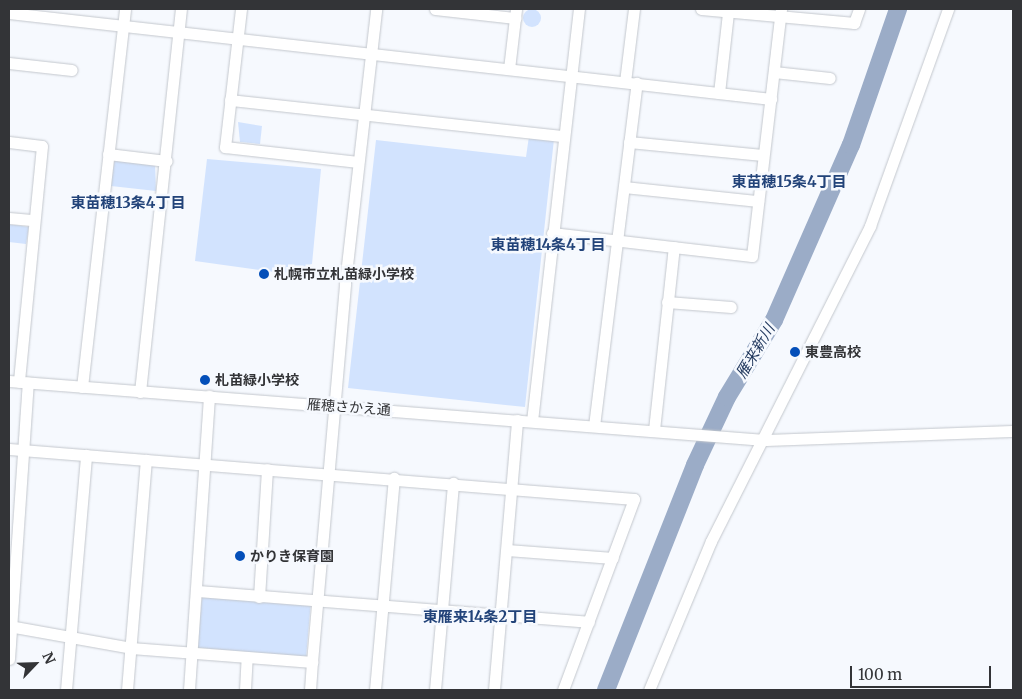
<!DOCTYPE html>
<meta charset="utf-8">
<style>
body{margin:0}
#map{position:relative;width:1022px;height:699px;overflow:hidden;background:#f6f9fe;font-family:Merriweather,"Noto Sans JP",serif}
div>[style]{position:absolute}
.green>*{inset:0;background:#d2e3fe;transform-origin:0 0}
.round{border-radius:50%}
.river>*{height:18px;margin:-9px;padding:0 9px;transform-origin:9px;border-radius:9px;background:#9bacc7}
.roads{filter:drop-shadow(0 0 1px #c3c7cd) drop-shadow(0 0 1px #c3c7cd)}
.minor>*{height:11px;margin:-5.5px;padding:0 5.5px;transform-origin:5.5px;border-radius:5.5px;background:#fff}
.dots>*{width:14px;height:14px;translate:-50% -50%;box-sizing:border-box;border:2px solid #f6f9fe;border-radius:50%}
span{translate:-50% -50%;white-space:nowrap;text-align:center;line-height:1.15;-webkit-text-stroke:5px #f6f9fe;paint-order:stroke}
.poi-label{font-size:14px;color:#333437;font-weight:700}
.left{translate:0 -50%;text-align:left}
.street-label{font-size:14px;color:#333437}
.neighbourhood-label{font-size:15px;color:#224379;font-weight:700}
.water-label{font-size:15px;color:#1e355b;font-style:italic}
.frame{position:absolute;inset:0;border:10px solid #333437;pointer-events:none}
.north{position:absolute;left:10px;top:639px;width:50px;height:50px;-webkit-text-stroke:4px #f6f9fe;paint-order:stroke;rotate:66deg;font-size:14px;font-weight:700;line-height:20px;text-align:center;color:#333437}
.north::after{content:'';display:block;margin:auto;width:18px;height:22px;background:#333437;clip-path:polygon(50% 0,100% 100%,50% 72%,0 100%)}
.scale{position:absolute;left:850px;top:666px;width:141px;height:22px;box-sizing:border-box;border:2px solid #333437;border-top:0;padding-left:6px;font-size:15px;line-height:18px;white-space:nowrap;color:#333437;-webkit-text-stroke:4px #f6f9fe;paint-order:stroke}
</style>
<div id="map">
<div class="green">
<i class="round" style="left:523px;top:9px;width:18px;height:18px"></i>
<i style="clip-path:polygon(238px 122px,262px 126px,260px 144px,240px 142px)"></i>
<i style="clip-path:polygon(529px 136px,554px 139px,525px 407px,348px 388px,376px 140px,526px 157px)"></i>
<i style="clip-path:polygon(118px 159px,155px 164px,156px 191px,111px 186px,114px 162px)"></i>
<i style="clip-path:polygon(207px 159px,321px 169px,312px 264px,288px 274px,195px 261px)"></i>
<i style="clip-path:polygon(9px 224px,29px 227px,26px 244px,9px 242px)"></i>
<i style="left:202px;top:596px;width:109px;height:52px;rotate:5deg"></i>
</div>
<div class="river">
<i style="left:606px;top:690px;width:242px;rotate:-68.4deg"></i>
<i style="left:695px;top:465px;width:75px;rotate:-64.8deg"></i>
<i style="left:727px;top:397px;width:90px;rotate:-58.6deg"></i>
<i style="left:774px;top:320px;width:191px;rotate:-66.3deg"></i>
<i style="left:851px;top:145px;width:144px;rotate:-70.9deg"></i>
</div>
<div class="roads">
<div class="minor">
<i style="left:241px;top:9px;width:139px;rotate:96.6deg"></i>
<i style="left:225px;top:147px;width:134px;rotate:6.4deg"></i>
<i style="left:435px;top:9px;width:81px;rotate:6.4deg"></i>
<i style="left:701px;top:9px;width:154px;rotate:5.2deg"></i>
<i style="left:854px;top:23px;width:15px;rotate:-70deg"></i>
<i style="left:9px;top:13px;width:767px;rotate:6.44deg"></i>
<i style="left:9px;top:63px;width:63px;rotate:6.3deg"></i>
<i style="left:509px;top:69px;width:60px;rotate:-83.3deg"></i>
<i style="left:774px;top:72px;width:56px;rotate:6.1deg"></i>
<i style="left:625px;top:82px;width:74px;rotate:-83deg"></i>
<i style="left:719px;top:93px;width:81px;rotate:-83.6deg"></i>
<i style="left:230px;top:100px;width:335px;rotate:6.2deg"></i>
<i style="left:9px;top:142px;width:33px;rotate:7deg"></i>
<i style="left:42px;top:146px;width:237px;rotate:95.6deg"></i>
<i style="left:629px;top:142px;width:134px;rotate:5.6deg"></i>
<i style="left:108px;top:154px;width:59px;rotate:6.8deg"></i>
<i style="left:624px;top:187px;width:135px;rotate:6deg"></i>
<i style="left:9px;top:218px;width:25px;rotate:5deg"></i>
<i style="left:552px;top:233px;width:201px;rotate:6.6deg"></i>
<i style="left:752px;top:256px;width:249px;rotate:-83.3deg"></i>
<i style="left:667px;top:302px;width:64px;rotate:4.5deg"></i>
<i style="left:9px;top:381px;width:758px;rotate:4.46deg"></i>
<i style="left:765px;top:440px;width:248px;rotate:-2.1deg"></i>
<i style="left:82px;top:387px;width:380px;rotate:-83.5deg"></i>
<i style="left:140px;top:392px;width:385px;rotate:-83.9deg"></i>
<i style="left:532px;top:421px;width:415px;rotate:-83.5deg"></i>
<i style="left:594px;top:426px;width:346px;rotate:-82.9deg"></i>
<i style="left:654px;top:430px;width:184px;rotate:-83.8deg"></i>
<i style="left:9px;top:449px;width:627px;rotate:4.57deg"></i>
<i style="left:634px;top:499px;width:204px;rotate:110.4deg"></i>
<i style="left:507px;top:550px;width:106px;rotate:4.3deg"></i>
<i style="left:197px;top:591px;width:393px;rotate:4.5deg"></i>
<i style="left:259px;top:597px;width:128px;rotate:-86.4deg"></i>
<i style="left:9px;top:626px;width:124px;rotate:10.2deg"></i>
<i style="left:131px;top:648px;width:182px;rotate:4.4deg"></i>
<i style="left:312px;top:662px;width:380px;rotate:-85deg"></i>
<i style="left:345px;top:283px;width:276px;rotate:-83.5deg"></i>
<i style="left:9px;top:659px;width:277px;rotate:-86.1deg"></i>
<i style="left:66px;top:690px;width:236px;rotate:-85.1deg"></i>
<i style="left:127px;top:690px;width:231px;rotate:-85.3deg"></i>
<i style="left:189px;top:690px;width:295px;rotate:-86.1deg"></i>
<i style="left:245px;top:690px;width:33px;rotate:-87deg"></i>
<i style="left:310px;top:690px;width:28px;rotate:-86deg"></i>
<i style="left:375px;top:690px;width:213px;rotate:-84.9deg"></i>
<i style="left:435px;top:690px;width:208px;rotate:-85deg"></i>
<i style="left:494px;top:690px;width:271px;rotate:-85.1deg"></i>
<i style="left:649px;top:690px;width:161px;rotate:-67.4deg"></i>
<i style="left:711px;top:541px;width:353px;rotate:-63.2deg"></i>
<i style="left:870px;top:226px;width:231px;rotate:-70.2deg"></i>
</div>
</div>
<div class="dots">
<i style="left:264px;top:274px;background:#044fb9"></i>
<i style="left:795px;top:352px;background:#044fb9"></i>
<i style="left:205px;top:380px;background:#044fb9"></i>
<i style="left:240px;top:556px;background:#044fb9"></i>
</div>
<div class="poi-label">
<span class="left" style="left:274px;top:274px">札幌市立札苗緑小学校</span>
<span class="left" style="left:805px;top:352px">東豊高校</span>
<span class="left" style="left:215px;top:380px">札苗緑小学校</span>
<span class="left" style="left:250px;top:556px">かりき保育園</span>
</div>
<div class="street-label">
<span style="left:349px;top:407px;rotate:4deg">雁穂さかえ通</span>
</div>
<div class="neighbourhood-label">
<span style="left:789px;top:182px">東苗穂15条4丁目</span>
<span style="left:128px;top:203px">東苗穂13条4丁目</span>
<span style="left:548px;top:245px">東苗穂14条4丁目</span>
<span style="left:480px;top:617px">東雁来14条2丁目</span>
</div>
<div class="water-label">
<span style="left:755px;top:351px;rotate:-59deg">雁来新川</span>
</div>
<div class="frame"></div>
<div class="north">N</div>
<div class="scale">100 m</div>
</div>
